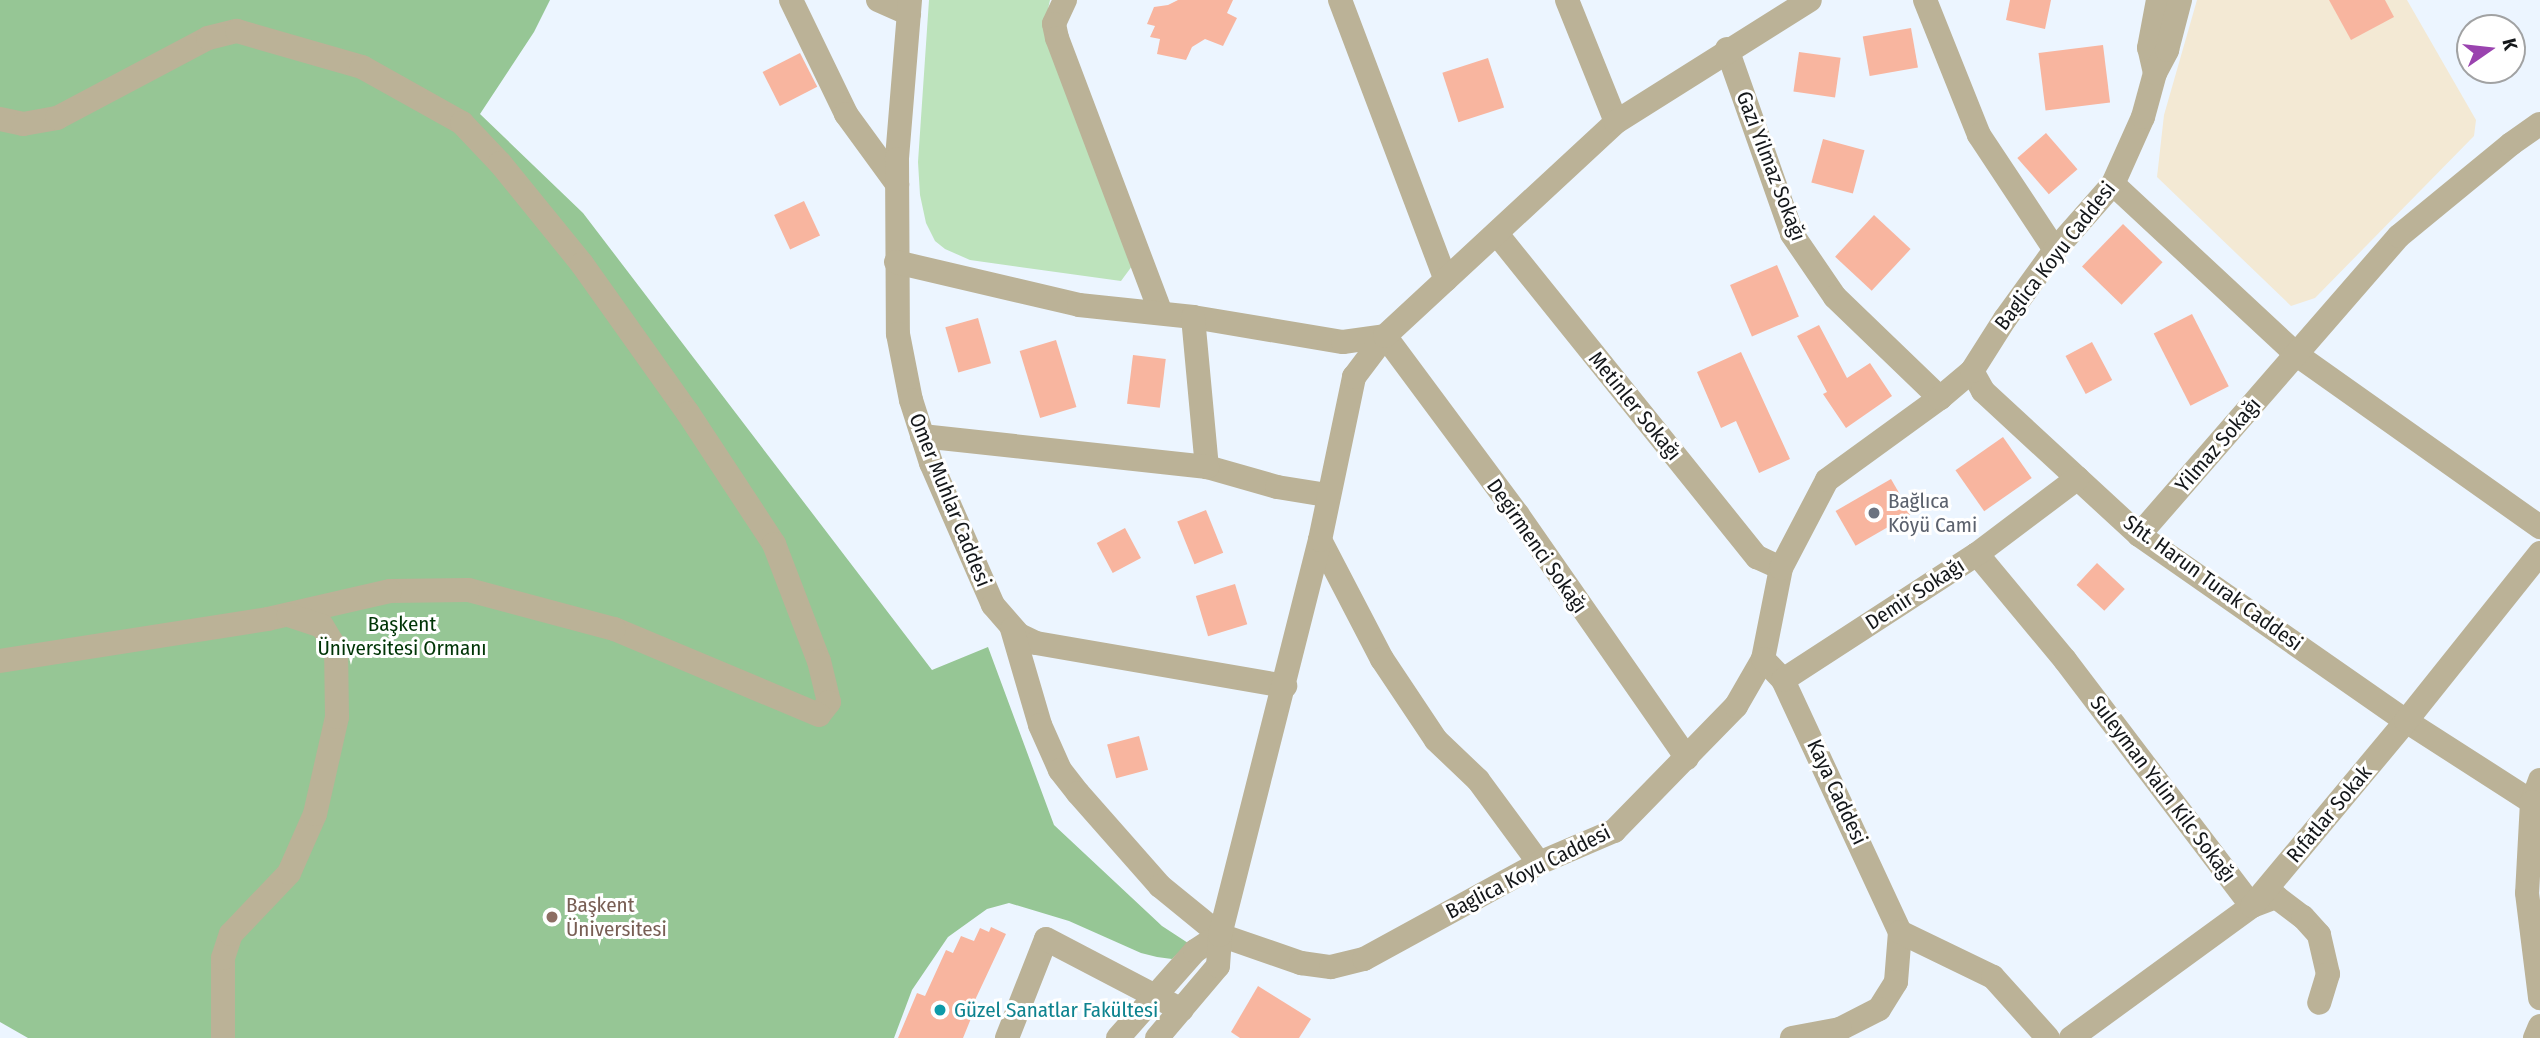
<!DOCTYPE html>
<meta charset="utf-8">
<style>
body{margin:0}
#map{position:relative;width:2540px;height:1038px;overflow:hidden;background:#ecf5ff;font-family:"Fira Sans Condensed",sans-serif}
div>[style]{position:absolute}
.education>*{inset:0;background:#f3e9d4}
.green>*{inset:0;background:#bde3bc}
.forest>*{inset:0;background:#96c695}
.building>*{inset:0;background:#f8b59f;transform-origin:0 0}
.minor>*{height:24px;margin:-12px;padding:0 12px;transform-origin:12px;border-radius:12px;background:#bbb297}
.dots>*{width:19px;height:19px;translate:-50% -50%;box-sizing:border-box;border:4px solid #fff;border-radius:50%}
span{translate:-50% -50%;white-space:nowrap;text-align:center;line-height:1.15;-webkit-text-stroke:6px #fff;paint-order:stroke}
.street-label{font-size:21px;color:#14171a}
.worship-label{font-size:21px;color:#5b616d}
.left{translate:0 -50%;text-align:left}
.park-label{font-size:21px;color:#003506}
.education-label{font-size:21px;color:#785e54}
.culture-label{font-size:21px;color:#0d838f}
.north{position:absolute;left:2456px;top:14px;width:70px;height:70px;box-sizing:border-box;background:#fff;border:2px solid #a1a2a3;border-radius:50%;rotate:76deg;font-size:19px;font-weight:700;line-height:28px;text-align:center;color:#14171a}
.north::after{content:'';display:block;margin:auto;width:24px;height:32px;background:#9a43af;clip-path:polygon(50% 0,100% 100%,50% 72%,0 100%)}
</style>
<div id="map">
<div class="education">
<i style="clip-path:polygon(2197px 0,2407px 0,2476px 120px,2474px 136px,2315px 298px,2291px 306px,2157px 177px,2164px 115px)"></i>
</div>
<div class="green">
<i style="clip-path:polygon(929px 0,1050px 0,1045px 23px,1135px 262px,1121px 281px,970px 260px,945px 249px,935px 241px,926px 223px,920px 195px,918px 162px)"></i>
</div>
<div class="forest">
<i style="clip-path:polygon(0 0,550px 0,534px 32px,480px 114px,583px 213px,932px 670px,988px 647px,1054px 825px,1162px 926px,1188px 943px,1172px 959px,1157px 957px,1141px 953px,1069px 921px,1009px 903px,987px 909px,948px 937px,912px 990px,894px 1038px,28px 1038px,0 1022px)"></i>
</div>
<div class="building">
<i style="clip-path:polygon(1178px 0,1233px 0,1227px 13px,1237px 18px,1223px 46px,1205px 39px,1192px 47px,1186px 60px,1157px 54px,1160px 39px,1150px 37px,1155px 26px,1147px 24px,1154px 7px,1168px 5px)"></i>
<i style="clip-path:polygon(2010px 0,2051px 0,2045px 29px,2006px 20px)"></i>
<i style="clip-path:polygon(2329px 0,2385px 0,2394px 17px,2351px 40px)"></i>
<i style="left:1911px;top:28px;width:40px;height:49px;rotate:80deg"></i>
<i style="left:2103px;top:45px;width:58px;height:65px;rotate:83deg"></i>
<i style="left:1799px;top:52px;width:42px;height:40px;rotate:8deg"></i>
<i style="left:800px;top:53px;width:38px;height:42px;rotate:63deg"></i>
<i style="left:1488px;top:58px;width:52px;height:48px;rotate:72deg"></i>
<i style="left:2046px;top:133px;width:48px;height:38px;rotate:49deg"></i>
<i style="left:1823px;top:139px;width:43px;height:45px;rotate:15deg"></i>
<i style="left:804px;top:201px;width:38px;height:33px;rotate:65deg"></i>
<i style="left:1874px;top:215px;width:50px;height:57px;rotate:43deg"></i>
<i style="left:2123px;top:224px;width:55px;height:59px;rotate:44deg"></i>
<i style="left:1777px;top:265px;width:56px;height:51px;rotate:67deg"></i>
<i style="left:2192px;top:314px;width:81px;height:43px;rotate:63deg"></i>
<i style="left:978px;top:318px;width:47px;height:34px;rotate:74deg"></i>
<i style="clip-path:polygon(1819px 325px,1847px 378px,1870px 363px,1892px 396px,1846px 428px,1823px 394px,1827px 392px,1797px 336px)"></i>
<i style="left:1056px;top:340px;width:70px;height:38px;rotate:73deg"></i>
<i style="left:2092px;top:342px;width:43px;height:30px;rotate:62deg"></i>
<i style="clip-path:polygon(1741px 352px,1790px 459px,1759px 473px,1736px 421px,1721px 428px,1697px 372px)"></i>
<i style="left:1133px;top:355px;width:33px;height:49px;rotate:7deg"></i>
<i style="left:2003px;top:437px;width:50px;height:58px;rotate:55deg"></i>
<i style="left:1891px;top:479px;width:40px;height:64px;rotate:60deg"></i>
<i style="left:1206px;top:510px;width:46px;height:31px;rotate:68deg"></i>
<i style="left:1125px;top:528px;width:34px;height:32px;rotate:62deg"></i>
<i style="left:2097px;top:563px;width:38px;height:30px;rotate:43deg"></i>
<i style="left:1235px;top:584px;width:42px;height:41px;rotate:73deg"></i>
<i style="left:1139px;top:736px;width:35px;height:33px;rotate:75deg"></i>
<i style="clip-path:polygon(991px 927px,1006px 934px,968px 1015px,972px 1016px,963px 1038px,898px 1038px,917px 993px,925px 996px,946px 950px,953px 953px,961px 936px,974px 941px,980px 928px,989px 932px)"></i>
<i style="clip-path:polygon(1258px 986px,1311px 1019px,1299px 1038px,1240px 1038px,1231px 1032px)"></i>
</div>
<div class="minor">
<i style="left:791px;top:0;width:127px;rotate:64.2deg"></i>
<i style="left:846px;top:114px;width:87px;rotate:53.9deg"></i>
<i style="left:878px;top:0;width:34px;rotate:24deg"></i>
<i style="left:910px;top:0;width:160px;rotate:94.7deg"></i>
<i style="left:897px;top:159px;width:175px;rotate:89.7deg"></i>
<i style="left:898px;top:334px;width:67px;rotate:78.9deg"></i>
<i style="left:911px;top:400px;width:66px;rotate:72.4deg"></i>
<i style="left:931px;top:463px;width:155px;rotate:66.4deg"></i>
<i style="left:993px;top:605px;width:40px;rotate:49deg"></i>
<i style="left:1019px;top:635px;width:19px;rotate:25deg"></i>
<i style="left:1036px;top:643px;width:253px;rotate:9.8deg"></i>
<i style="left:1065px;top:0;width:26px;rotate:115deg"></i>
<i style="left:1054px;top:24px;width:14px;rotate:78deg"></i>
<i style="left:1057px;top:38px;width:294px;rotate:69.3deg"></i>
<i style="left:1340px;top:0;width:299px;rotate:69.3deg"></i>
<i style="left:1567px;top:0;width:131px;rotate:68.1deg"></i>
<i style="left:1925px;top:0;width:145px;rotate:68.2deg"></i>
<i style="left:1979px;top:135px;width:138px;rotate:56.5deg"></i>
<i style="left:1727px;top:49px;width:196px;rotate:70.6deg"></i>
<i style="left:1792px;top:234px;width:76px;rotate:55.7deg"></i>
<i style="left:1835px;top:297px;width:146px;rotate:43.9deg"></i>
<i style="left:2155px;top:73px;width:26px;rotate:-103deg"></i>
<i style="left:2149px;top:48px;width:49px;rotate:-79.4deg"></i>
<i style="left:0;top:119px;width:24px;rotate:12deg"></i>
<i style="left:23px;top:124px;width:35px;rotate:-10deg"></i>
<i style="left:57px;top:118px;width:171px;rotate:-27.9deg"></i>
<i style="left:208px;top:38px;width:30px;rotate:-14deg"></i>
<i style="left:237px;top:31px;width:130px;rotate:16.1deg"></i>
<i style="left:362px;top:67px;width:115px;rotate:29.2deg"></i>
<i style="left:462px;top:123px;width:55px;rotate:46.5deg"></i>
<i style="left:500px;top:163px;width:130px;rotate:50.9deg"></i>
<i style="left:582px;top:264px;width:183px;rotate:54.6deg"></i>
<i style="left:688px;top:413px;width:157px;rotate:56.7deg"></i>
<i style="left:774px;top:544px;width:125px;rotate:69deg"></i>
<i style="left:819px;top:661px;width:42px;rotate:76.3deg"></i>
<i style="left:829px;top:702px;width:16px;rotate:128deg"></i>
<i style="left:819px;top:715px;width:222px;rotate:-157.2deg"></i>
<i style="left:614px;top:629px;width:151px;rotate:-165deg"></i>
<i style="left:468px;top:590px;width:78px;rotate:179.3deg"></i>
<i style="left:390px;top:591px;width:125px;rotate:167.1deg"></i>
<i style="left:268px;top:619px;width:271px;rotate:171.1deg"></i>
<i style="left:2113px;top:184px;width:251px;rotate:42.9deg"></i>
<i style="left:2297px;top:355px;width:298px;rotate:35.3deg"></i>
<i style="left:1497px;top:234px;width:415px;rotate:51.2deg"></i>
<i style="left:1757px;top:557px;width:26px;rotate:25deg"></i>
<i style="left:896px;top:262px;width:188px;rotate:13.2deg"></i>
<i style="left:1079px;top:305px;width:115px;rotate:6deg"></i>
<i style="left:1193px;top:317px;width:152px;rotate:9.5deg"></i>
<i style="left:1343px;top:342px;width:42px;rotate:-8.1deg"></i>
<i style="left:1385px;top:336px;width:223px;rotate:53.4deg"></i>
<i style="left:1518px;top:515px;width:296px;rotate:55.2deg"></i>
<i style="left:1193px;top:317px;width:151px;rotate:84.7deg"></i>
<i style="left:1207px;top:467px;width:73px;rotate:15.9deg"></i>
<i style="left:1277px;top:487px;width:51px;rotate:9.1deg"></i>
<i style="left:1972px;top:371px;width:23px;rotate:61deg"></i>
<i style="left:1983px;top:391px;width:212px;rotate:42.7deg"></i>
<i style="left:2139px;top:535px;width:325px;rotate:34.9deg"></i>
<i style="left:2406px;top:721px;width:150px;rotate:32.7deg"></i>
<i style="left:922px;top:436px;width:287px;rotate:6.2deg"></i>
<i style="left:2139px;top:535px;width:396px;rotate:-49deg"></i>
<i style="left:2399px;top:236px;width:145px;rotate:-39.4deg"></i>
<i style="left:2511px;top:144px;width:35px;rotate:-35deg"></i>
<i style="left:1320px;top:540px;width:134px;rotate:62.5deg"></i>
<i style="left:1382px;top:659px;width:97px;rotate:56.3deg"></i>
<i style="left:1436px;top:740px;width:58px;rotate:43.6deg"></i>
<i style="left:1478px;top:780px;width:103px;rotate:53.7deg"></i>
<i style="left:1977px;top:554px;width:138px;rotate:50.3deg"></i>
<i style="left:2065px;top:660px;width:309px;rotate:52.8deg"></i>
<i style="left:2252px;top:906px;width:26px;rotate:-21deg"></i>
<i style="left:2276px;top:897px;width:34px;rotate:37deg"></i>
<i style="left:2303px;top:917px;width:24px;rotate:48deg"></i>
<i style="left:2319px;top:935px;width:40px;rotate:77deg"></i>
<i style="left:2328px;top:974px;width:30px;rotate:107deg"></i>
<i style="left:1012px;top:629px;width:100px;rotate:73.7deg"></i>
<i style="left:1040px;top:725px;width:49px;rotate:66deg"></i>
<i style="left:1060px;top:770px;width:29px;rotate:52deg"></i>
<i style="left:1078px;top:793px;width:124px;rotate:48.6deg"></i>
<i style="left:1160px;top:886px;width:77px;rotate:39.2deg"></i>
<i style="left:1220px;top:935px;width:86px;rotate:19.1deg"></i>
<i style="left:1301px;top:963px;width:30px;rotate:8deg"></i>
<i style="left:1331px;top:967px;width:34px;rotate:-14deg"></i>
<i style="left:1364px;top:959px;width:200px;rotate:-28.7deg"></i>
<i style="left:1539px;top:863px;width:82px;rotate:-23.1deg"></i>
<i style="left:1614px;top:831px;width:175px;rotate:-45.7deg"></i>
<i style="left:1736px;top:706px;width:54px;rotate:-60.1deg"></i>
<i style="left:1763px;top:659px;width:93px;rotate:-78.8deg"></i>
<i style="left:1781px;top:568px;width:99px;rotate:-62.4deg"></i>
<i style="left:1827px;top:480px;width:140px;rotate:-36deg"></i>
<i style="left:1940px;top:398px;width:42px;rotate:-40.2deg"></i>
<i style="left:1972px;top:371px;width:62px;rotate:-57.6deg"></i>
<i style="left:2005px;top:319px;width:85px;rotate:-54.1deg"></i>
<i style="left:2055px;top:250px;width:88px;rotate:-48.7deg"></i>
<i style="left:2113px;top:184px;width:73px;rotate:-65.9deg"></i>
<i style="left:2143px;top:117px;width:46px;rotate:-74.7deg"></i>
<i style="left:2155px;top:73px;width:26px;rotate:-62deg"></i>
<i style="left:2167px;top:50px;width:52px;rotate:-75.4deg"></i>
<i style="left:1763px;top:659px;width:29px;rotate:46deg"></i>
<i style="left:1783px;top:680px;width:278px;rotate:65.1deg"></i>
<i style="left:1900px;top:932px;width:50px;rotate:94.6deg"></i>
<i style="left:1896px;top:982px;width:32px;rotate:122deg"></i>
<i style="left:1879px;top:1009px;width:44px;rotate:152.9deg"></i>
<i style="left:1840px;top:1029px;width:49px;rotate:169.4deg"></i>
<i style="left:1783px;top:680px;width:231px;rotate:-33deg"></i>
<i style="left:1977px;top:554px;width:126px;rotate:-37deg"></i>
<i style="left:2540px;top:780px;width:23px;rotate:110deg"></i>
<i style="left:2532px;top:802px;width:91px;rotate:93.1deg"></i>
<i style="left:2527px;top:893px;width:106px;rotate:82.9deg"></i>
<i style="left:1900px;top:932px;width:103px;rotate:25.8deg"></i>
<i style="left:1993px;top:977px;width:82px;rotate:48deg"></i>
<i style="left:223px;top:1038px;width:80px;rotate:-90deg"></i>
<i style="left:223px;top:958px;width:25px;rotate:-72deg"></i>
<i style="left:231px;top:934px;width:84px;rotate:-46.4deg"></i>
<i style="left:289px;top:873px;width:64px;rotate:-66.2deg"></i>
<i style="left:315px;top:814px;width:99px;rotate:-77.2deg"></i>
<i style="left:337px;top:717px;width:68px;rotate:-90.8deg"></i>
<i style="left:336px;top:649px;width:27px;rotate:-121deg"></i>
<i style="left:322px;top:626px;width:35px;rotate:-162deg"></i>
<i style="left:1007px;top:1038px;width:106px;rotate:-68.5deg"></i>
<i style="left:1046px;top:939px;width:153px;rotate:27.6deg"></i>
<i style="left:1118px;top:1038px;width:116px;rotate:-48.5deg"></i>
<i style="left:1195px;top:951px;width:30px;rotate:-33deg"></i>
<i style="left:1157px;top:1038px;width:94px;rotate:-49.7deg"></i>
<i style="left:1218px;top:966px;width:31px;rotate:-86deg"></i>
<i style="left:1220px;top:935px;width:407px;rotate:-75.8deg"></i>
<i style="left:1320px;top:540px;width:167px;rotate:-78.2deg"></i>
<i style="left:1354px;top:377px;width:51px;rotate:-52.9deg"></i>
<i style="left:1385px;top:336px;width:315px;rotate:-42.8deg"></i>
<i style="left:1616px;top:122px;width:229px;rotate:-32.2deg"></i>
<i style="left:2071px;top:1038px;width:224px;rotate:-36.1deg"></i>
<i style="left:2252px;top:906px;width:241px;rotate:-50.2deg"></i>
<i style="left:2406px;top:721px;width:215px;rotate:-51.4deg"></i>
<i style="left:2535px;top:1038px;width:13px;rotate:-67deg"></i>
</div>
<div class="dots">
<i style="left:1874px;top:513px;background:#6b7280"></i>
<i style="left:552px;top:917px;background:#8d6e63"></i>
<i style="left:940px;top:1010px;background:#0f9aa8"></i>
</div>
<div class="street-label">
<span style="left:1771px;top:166px;rotate:69deg">Gazi Yilmaz Sokağı</span>
<span style="left:2055px;top:256px;rotate:-52deg">Baglica Koyu Caddesi</span>
<span style="left:1635px;top:406px;rotate:51deg">Metinler Sokağı</span>
<span style="left:2218px;top:445px;rotate:-49deg">Yilmaz Sokağı</span>
<span style="left:950px;top:500px;rotate:68deg">Omer Muhlar Caddesi</span>
<span style="left:1537px;top:546px;rotate:55deg">Degirmenci Sokağı</span>
<span style="left:2213px;top:583px;rotate:36deg">Sht. Harun Turak Caddesi</span>
<span style="left:1915px;top:594px;rotate:-33deg">Demir Sokağı</span>
<span style="left:2163px;top:789px;rotate:53deg">Suleyman Yalin Kilc Sokağı</span>
<span style="left:1837px;top:792px;rotate:65deg">Kaya Caddesi</span>
<span style="left:2329px;top:814px;rotate:-50deg">Rıfatlar Sokak</span>
<span style="left:1528px;top:872px;rotate:-27deg">Baglica Koyu Caddesi</span>
</div>
<div class="worship-label">
<span class="left" style="left:1888px;top:513px">Bağlıca<br>Köyü Cami</span>
</div>
<div class="park-label">
<span style="left:402px;top:636px">Başkent<br>Üniversitesi Ormanı</span>
</div>
<div class="education-label">
<span class="left" style="left:566px;top:917px">Başkent<br>Üniversitesi</span>
</div>
<div class="culture-label">
<span class="left" style="left:954px;top:1010px">Güzel Sanatlar Fakültesi</span>
</div>
<div class="north">K</div>
</div>
